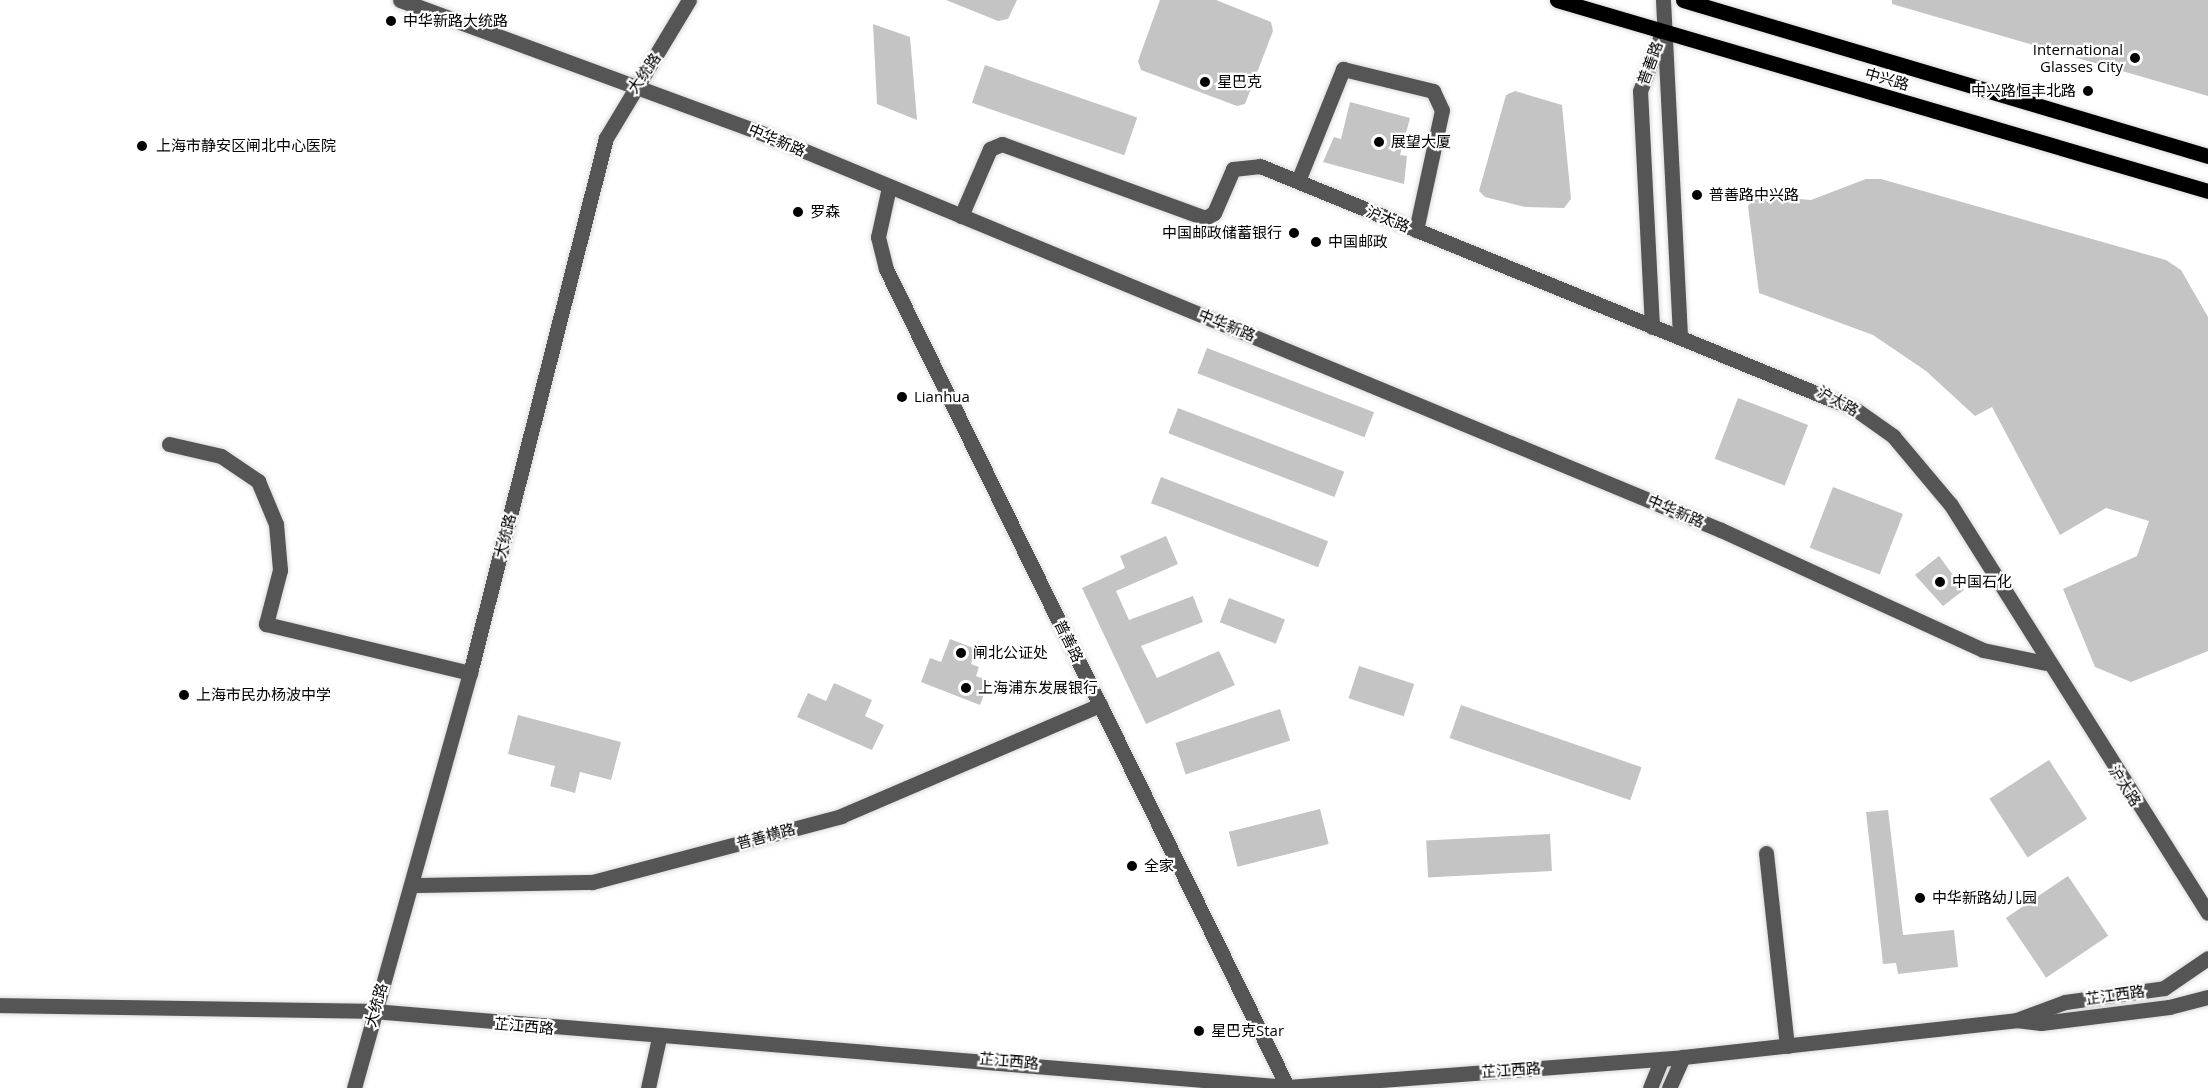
<!DOCTYPE html>
<meta charset="utf-8">
<style>
body{margin:0}
#map{position:relative;width:2208px;height:1088px;overflow:hidden;background:#fff;font-family:"Open Sans","Noto Sans SC",sans-serif}
div>[style]{position:absolute}
.building>*{inset:0;background:#c4c4c4;transform-origin:0 0}
.roads{filter:drop-shadow(0 0 2px #dbdbdb) drop-shadow(0 0 2px #dbdbdb)}
.minor>*{height:15px;margin:-7.5px;padding:0 7.5px;transform-origin:7.5px;border-radius:7.5px;background:#555}
.major>*{height:15px;margin:-7.5px;padding:0 7.5px;transform-origin:7.5px;border-radius:7.5px;background:#000}
.dots>*{width:16px;height:16px;translate:-50% -50%;box-sizing:border-box;border:3px solid #fff;border-radius:50%}
span{translate:-50% -50%;white-space:nowrap;text-align:center;line-height:1.15;-webkit-text-stroke:4.5px #fff;paint-order:stroke}
.poi-label{font-size:15px;color:#000}
.left{translate:0 -50%;text-align:left}
.right{translate:-100% -50%;text-align:right}
.street-label{font-size:15px;color:#000}
</style>
<div id="map">
<div class="building">
<i style="clip-path:polygon(946px 0,1017px 0,1008px 19px,998px 21px)"></i>
<i style="clip-path:polygon(1160px 0,1216px 0,1271px 22px,1273px 31px,1245px 104px,1237px 106px,1141px 70px,1138px 61px)"></i>
<i style="clip-path:polygon(1892px 0,2208px 0,2208px 96px,1892px 4px)"></i>
<i style="clip-path:polygon(873px 24px,910px 37px,917px 120px,877px 104px)"></i>
<i style="left:985px;top:65px;width:161px;height:40px;rotate:19deg"></i>
<i style="clip-path:polygon(1515px 91px,1562px 105px,1571px 199px,1564px 208px,1525px 207px,1485px 197px,1479px 191px,1506px 95px)"></i>
<i style="clip-path:polygon(1350px 102px,1410px 118px,1400px 155px,1407px 156px,1404px 184px,1323px 162px,1334px 137px,1341px 139px)"></i>
<i style="clip-path:polygon(1866px 179px,1881px 179px,2166px 260px,2181px 270px,2208px 317px,2208px 651px,2131px 682px,2095px 667px,2063px 589px,2137px 556px,2149px 521px,2106px 508px,2060px 535px,1992px 407px,1975px 416px,1926px 371px,1873px 335px,1759px 293px,1748px 206px,1752px 201px,1763px 196px,1811px 200px)"></i>
<i style="left:1207px;top:348px;width:179px;height:27px;rotate:21deg"></i>
<i style="left:1738px;top:398px;width:75px;height:65px;rotate:21deg"></i>
<i style="left:1178px;top:408px;width:178px;height:27px;rotate:21deg"></i>
<i style="left:1161px;top:477px;width:179px;height:28px;rotate:21deg"></i>
<i style="left:1833px;top:487px;width:75px;height:65px;rotate:21deg"></i>
<i style="clip-path:polygon(1166px 536px,1178px 564px,1116px 591px,1129px 620px,1193px 596px,1203px 622px,1141px 646px,1157px 678px,1219px 651px,1235px 685px,1146px 724px,1082px 588px,1125px 568px,1120px 556px)"></i>
<i style="clip-path:polygon(1939px 556px,1964px 590px,1943px 606px,1915px 575px)"></i>
<i style="left:1229px;top:598px;width:60px;height:26px;rotate:21deg"></i>
<i style="clip-path:polygon(950px 639px,976px 649px,971px 664px,979px 667px,976px 676px,989px 681px,980px 705px,921px 682px,930px 658px,941px 662px)"></i>
<i style="left:1359px;top:666px;width:58px;height:34px;rotate:18deg"></i>
<i style="clip-path:polygon(834px 683px,872px 700px,865px 716px,884px 725px,872px 750px,797px 717px,808px 693px,826px 701px)"></i>
<i style="left:1461px;top:705px;width:191px;height:35px;rotate:19deg"></i>
<i style="left:1280px;top:709px;width:33px;height:110px;rotate:72deg"></i>
<i style="clip-path:polygon(518px 715px,621px 742px,611px 780px,580px 772px,575px 793px,550px 786px,555px 766px,508px 754px)"></i>
<i style="left:2049px;top:760px;width:70px;height:71px;rotate:57deg"></i>
<i style="left:1320px;top:809px;width:36px;height:94px;rotate:76deg"></i>
<i style="clip-path:polygon(1888px 810px,1903px 935px,1954px 930px,1958px 967px,1898px 974px,1896px 963px,1883px 964px,1866px 812px)"></i>
<i style="left:1550px;top:834px;width:37px;height:124px;rotate:87deg"></i>
<i style="left:2068px;top:876px;width:72px;height:75px;rotate:56deg"></i>
</div>
<div class="roads">
<div class="minor">
<i style="left:400px;top:0;width:382px;rotate:20.2deg"></i>
<i style="left:759px;top:132px;width:1041px;rotate:22.48deg"></i>
<i style="left:1721px;top:530px;width:288px;rotate:24.6deg"></i>
<i style="left:1983px;top:650px;width:64px;rotate:11.7deg"></i>
<i style="left:1663px;top:0;width:337px;rotate:87.1deg"></i>
<i style="left:1298px;top:181px;width:121px;rotate:-68.1deg"></i>
<i style="left:1343px;top:69px;width:93px;rotate:13.7deg"></i>
<i style="left:1433px;top:91px;width:21px;rotate:65deg"></i>
<i style="left:1442px;top:110px;width:123px;rotate:102.2deg"></i>
<i style="left:889px;top:187px;width:51px;rotate:102.4deg"></i>
<i style="left:878px;top:237px;width:33px;rotate:76deg"></i>
<i style="left:886px;top:269px;width:912px;rotate:63.86deg"></i>
<i style="left:961px;top:216px;width:73px;rotate:-66.6deg"></i>
<i style="left:990px;top:149px;width:13px;rotate:-23deg"></i>
<i style="left:1002px;top:144px;width:216px;rotate:20deg"></i>
<i style="left:1205px;top:218px;width:10px;rotate:-29deg"></i>
<i style="left:1214px;top:213px;width:48px;rotate:-66.6deg"></i>
<i style="left:1233px;top:169px;width:27px;rotate:-6deg"></i>
<i style="left:1260px;top:166px;width:643px;rotate:22.22deg"></i>
<i style="left:1855px;top:409px;width:47px;rotate:35.4deg"></i>
<i style="left:1893px;top:436px;width:90px;rotate:50deg"></i>
<i style="left:1951px;top:505px;width:482px;rotate:57.8deg"></i>
<i style="left:1652px;top:327px;width:236px;rotate:-92.9deg"></i>
<i style="left:1640px;top:91px;width:57px;rotate:-69.3deg"></i>
<i style="left:169px;top:444px;width:53px;rotate:13deg"></i>
<i style="left:221px;top:456px;width:45px;rotate:34deg"></i>
<i style="left:258px;top:481px;width:47px;rotate:67.3deg"></i>
<i style="left:276px;top:524px;width:46px;rotate:85deg"></i>
<i style="left:280px;top:570px;width:56px;rotate:104.5deg"></i>
<i style="left:266px;top:624px;width:210px;rotate:13.5deg"></i>
<i style="left:1766px;top:853px;width:194px;rotate:83.8deg"></i>
<i style="left:412px;top:885px;width:180px;rotate:-1deg"></i>
<i style="left:592px;top:882px;width:258px;rotate:-14.8deg"></i>
<i style="left:841px;top:816px;width:282px;rotate:-23.2deg"></i>
<i style="left:0;top:1005px;width:373px;rotate:0.9deg"></i>
<i style="left:373px;top:1011px;width:918px;rotate:4.75deg"></i>
<i style="left:1288px;top:1087px;width:396px;rotate:-4.3deg"></i>
<i style="left:1683px;top:1057px;width:335px;rotate:-6.3deg"></i>
<i style="left:2016px;top:1020px;width:25px;rotate:7deg"></i>
<i style="left:2041px;top:1023px;width:129px;rotate:-7.1deg"></i>
<i style="left:2169px;top:1007px;width:40px;rotate:-14.4deg"></i>
<i style="left:2019px;top:1019px;width:49px;rotate:-20.3deg"></i>
<i style="left:2065px;top:1002px;width:100px;rotate:-8deg"></i>
<i style="left:2164px;top:988px;width:53px;rotate:-34.3deg"></i>
<i style="left:354px;top:1088px;width:431px;rotate:-74.4deg"></i>
<i style="left:470px;top:673px;width:552px;rotate:-75.74deg"></i>
<i style="left:606px;top:138px;width:161px;rotate:-59deg"></i>
<i style="left:648px;top:1088px;width:51px;rotate:-77.6deg"></i>
<i style="left:1650px;top:1088px;width:31px;rotate:-68deg"></i>
<i style="left:1669px;top:1088px;width:34px;rotate:-66deg"></i>
</div>
<div class="major">
<i style="left:1557px;top:0;width:678px;rotate:16.35deg"></i>
<i style="left:1683px;top:0;width:548px;rotate:16.55deg"></i>
</div>
</div>
<div class="dots">
<i style="left:391px;top:21px;background:#000"></i>
<i style="left:2135px;top:58px;background:#000"></i>
<i style="left:1205px;top:82px;background:#000"></i>
<i style="left:2088px;top:91px;background:#000"></i>
<i style="left:1379px;top:142px;background:#000"></i>
<i style="left:142px;top:146px;background:#000"></i>
<i style="left:1697px;top:195px;background:#000"></i>
<i style="left:798px;top:212px;background:#000"></i>
<i style="left:1294px;top:233px;background:#000"></i>
<i style="left:1316px;top:242px;background:#000"></i>
<i style="left:902px;top:397px;background:#000"></i>
<i style="left:1940px;top:582px;background:#000"></i>
<i style="left:961px;top:653px;background:#000"></i>
<i style="left:966px;top:688px;background:#000"></i>
<i style="left:184px;top:695px;background:#000"></i>
<i style="left:1132px;top:866px;background:#000"></i>
<i style="left:1920px;top:898px;background:#000"></i>
<i style="left:1199px;top:1031px;background:#000"></i>
</div>
<div class="poi-label">
<span class="left" style="left:403px;top:21px">中华新路大统路</span>
<span class="right" style="left:2123px;top:58px">International<br>Glasses City</span>
<span class="left" style="left:1217px;top:82px">星巴克</span>
<span class="right" style="left:2076px;top:91px">中兴路恒丰北路</span>
<span class="left" style="left:1391px;top:142px">展望大厦</span>
<span class="left" style="left:156px;top:146px">上海市静安区闸北中心医院</span>
<span class="left" style="left:1709px;top:195px">普善路中兴路</span>
<span class="left" style="left:810px;top:212px">罗森</span>
<span class="right" style="left:1282px;top:233px">中国邮政储蓄银行</span>
<span class="left" style="left:1328px;top:242px">中国邮政</span>
<span class="left" style="left:914px;top:397px">Lianhua</span>
<span class="left" style="left:1952px;top:582px">中国石化</span>
<span class="left" style="left:973px;top:653px">闸北公证处</span>
<span class="left" style="left:978px;top:688px">上海浦东发展银行</span>
<span class="left" style="left:196px;top:695px">上海市民办杨波中学</span>
<span class="left" style="left:1144px;top:866px">全家</span>
<span class="left" style="left:1932px;top:898px">中华新路幼儿园</span>
<span class="left" style="left:1211px;top:1031px">星巴克Star</span>
</div>
<div class="street-label">
<span style="left:1650px;top:63px;rotate:-70deg">普善路</span>
<span style="left:644px;top:73px;rotate:-55deg">大统路</span>
<span style="left:1887px;top:79px;rotate:16deg">中兴路</span>
<span style="left:777px;top:140px;rotate:23deg">中华新路</span>
<span style="left:1388px;top:219px;rotate:22deg">沪太路</span>
<span style="left:1227px;top:325px;rotate:22deg">中华新路</span>
<span style="left:1838px;top:401px;rotate:29deg">沪太路</span>
<span style="left:1676px;top:511px;rotate:23deg">中华新路</span>
<span style="left:505px;top:536px;rotate:-76deg">大统路</span>
<span style="left:1069px;top:641px;rotate:64deg">普善路</span>
<span style="left:2125px;top:786px;rotate:57deg">沪太路</span>
<span style="left:766px;top:836px;rotate:-15deg">普善横路</span>
<span style="left:2115px;top:995px;rotate:-8deg">芷江西路</span>
<span style="left:376px;top:1005px;rotate:-74deg">大统路</span>
<span style="left:524px;top:1026px;rotate:5deg">芷江西路</span>
<span style="left:1009px;top:1061px;rotate:5deg">芷江西路</span>
<span style="left:1511px;top:1070px;rotate:-4deg">芷江西路</span>
</div>
</div>
